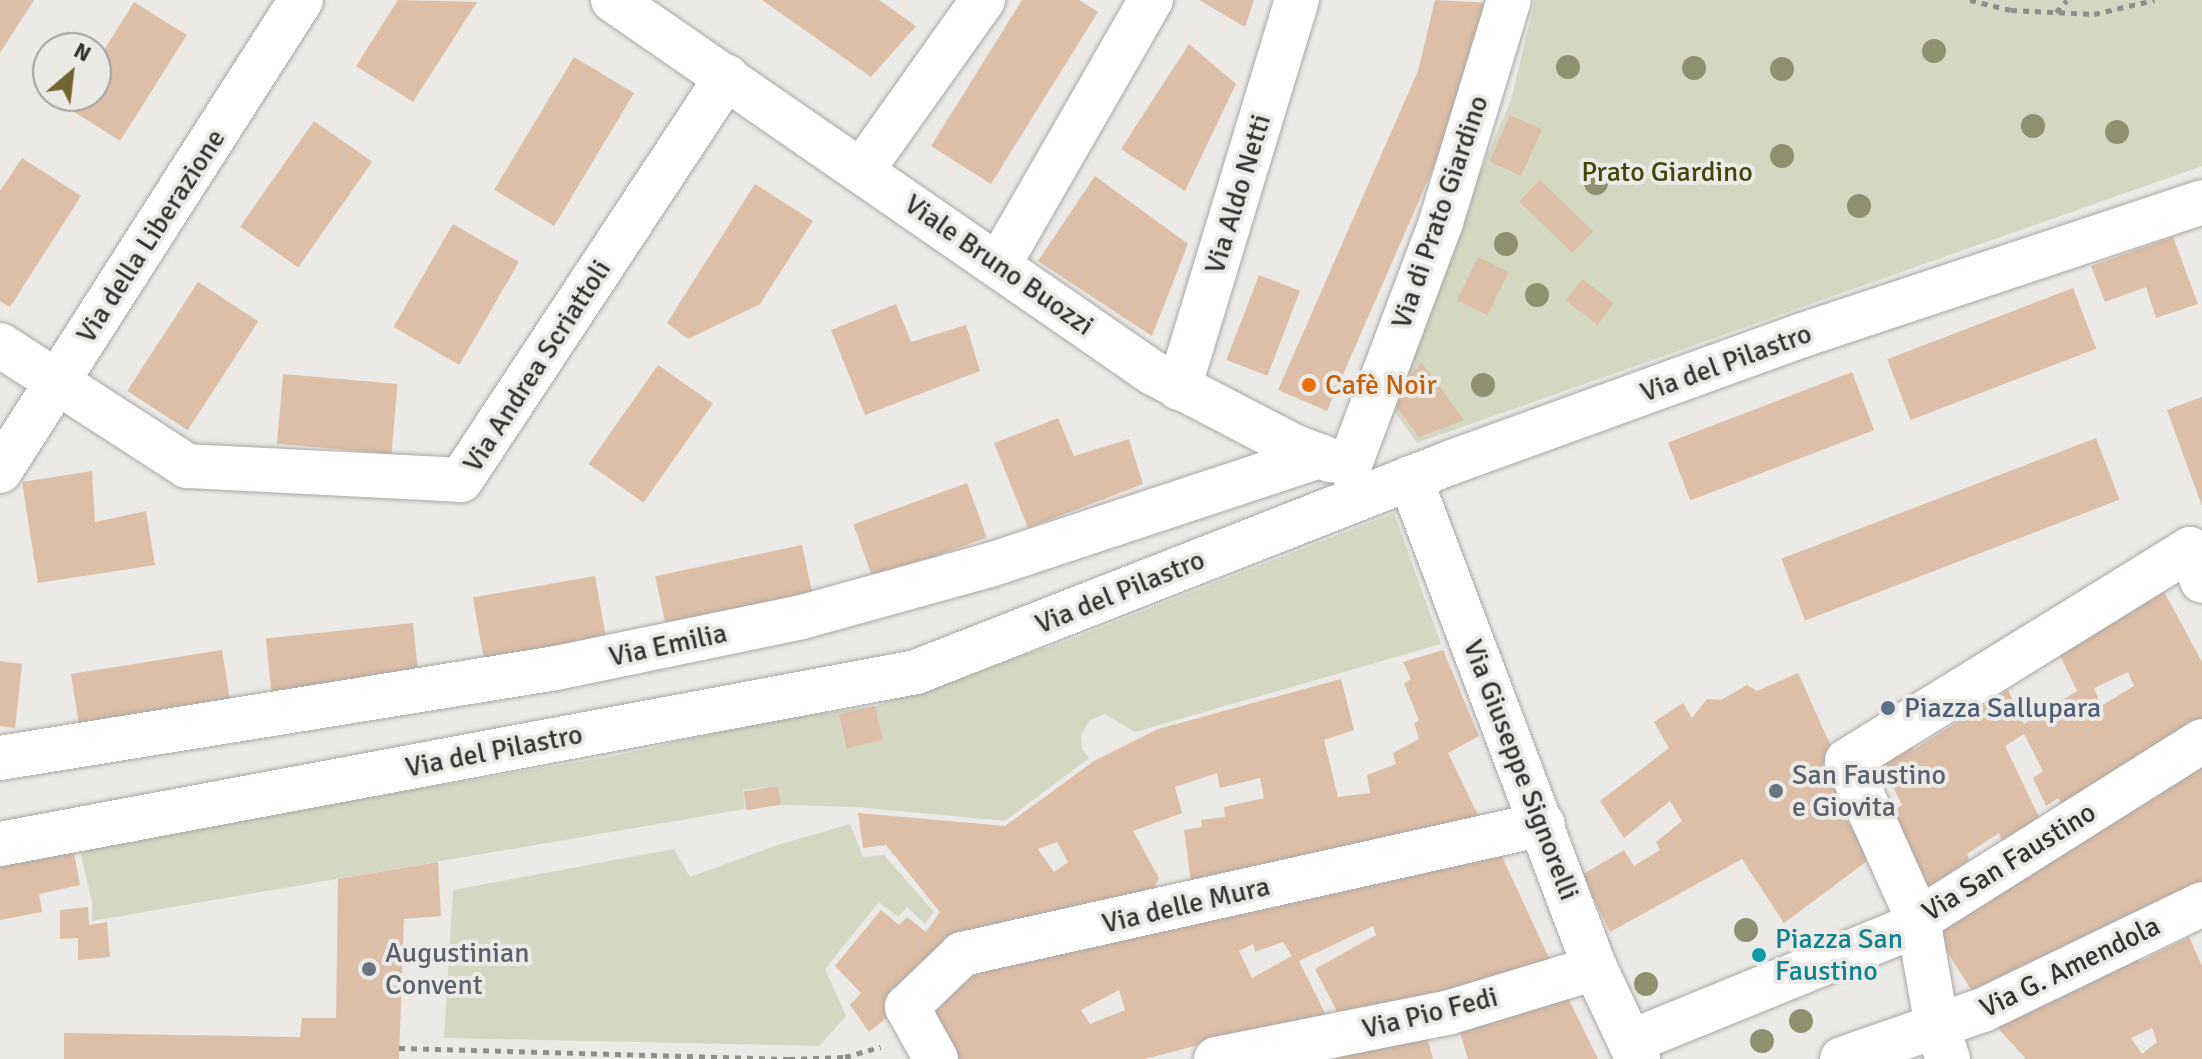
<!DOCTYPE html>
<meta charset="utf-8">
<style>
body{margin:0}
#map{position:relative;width:2202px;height:1059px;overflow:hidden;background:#eceae7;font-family:Signika,sans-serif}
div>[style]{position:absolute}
.green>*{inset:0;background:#d4d8c2}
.building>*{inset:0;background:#ddbea7;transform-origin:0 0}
.path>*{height:5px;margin-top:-2.5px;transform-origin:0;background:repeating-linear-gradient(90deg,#8f8e8b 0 6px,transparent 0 12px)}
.roads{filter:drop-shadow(0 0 2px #a9a7a5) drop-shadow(0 0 2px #a9a7a5)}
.street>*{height:44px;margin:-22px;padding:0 22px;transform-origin:22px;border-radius:22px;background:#fff}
.trees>*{width:24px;height:24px;margin:-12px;border-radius:50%;background:#8e906e}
.dots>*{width:22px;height:22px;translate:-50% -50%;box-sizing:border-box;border:4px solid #eceae7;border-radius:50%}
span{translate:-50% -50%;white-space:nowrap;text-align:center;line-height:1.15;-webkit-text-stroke:8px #eceae7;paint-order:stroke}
.park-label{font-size:28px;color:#41460b}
.street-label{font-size:28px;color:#333331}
.food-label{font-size:28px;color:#c56008}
.left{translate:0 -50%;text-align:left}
.service-label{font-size:28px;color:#4e5e75}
.worship-label{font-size:28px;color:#5b616d}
.culture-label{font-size:28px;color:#0d838f}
.north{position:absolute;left:32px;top:32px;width:80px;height:80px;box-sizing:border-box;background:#eceae7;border:2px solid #a2a19e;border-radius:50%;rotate:28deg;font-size:22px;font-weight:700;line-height:32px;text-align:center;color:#333331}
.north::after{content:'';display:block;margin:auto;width:28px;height:36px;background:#736331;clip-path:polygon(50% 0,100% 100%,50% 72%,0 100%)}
</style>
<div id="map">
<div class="green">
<i style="clip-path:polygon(1535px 0,2202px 0,2202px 166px,1417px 443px,1384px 397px,1511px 100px)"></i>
<i style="clip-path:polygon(1394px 513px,1441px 644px,1135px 732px,1105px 714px,1090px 720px,1081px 735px,1082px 749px,1089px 758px,1005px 821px,857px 807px,781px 805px,778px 786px,743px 790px,745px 809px,92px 921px,92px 902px,79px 846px,614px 756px,760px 723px,875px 706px,1066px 641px)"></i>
<i style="clip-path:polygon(850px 824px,863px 857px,884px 855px,934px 912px,925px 924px,907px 907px,898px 917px,879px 902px,825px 969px,846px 1016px,819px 1046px,444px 1038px,453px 890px,674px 849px,690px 877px,778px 845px)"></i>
</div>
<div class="building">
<i style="clip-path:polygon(0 0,34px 0,0 53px)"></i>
<i style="clip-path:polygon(398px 0,477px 2px,413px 102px,356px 66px)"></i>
<i style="clip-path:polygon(762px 0,879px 0,916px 26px,871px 77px)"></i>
<i style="clip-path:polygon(1022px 0,1079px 0,1098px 12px,991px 184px,931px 146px)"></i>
<i style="clip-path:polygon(1199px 0,1254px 0,1245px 27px)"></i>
<i style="clip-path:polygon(1435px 0,1489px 3px,1470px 84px,1327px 411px,1278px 390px,1418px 71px)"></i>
<i style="clip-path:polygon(134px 2px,187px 35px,120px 141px,68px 108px,75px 96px,96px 96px,96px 63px)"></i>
<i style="clip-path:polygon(1189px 44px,1236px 84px,1185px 191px,1121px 149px)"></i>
<i style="left:574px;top:57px;width:70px;height:155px;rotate:31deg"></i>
<i style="left:1510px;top:115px;width:35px;height:51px;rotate:24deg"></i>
<i style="left:314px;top:121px;width:71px;height:129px;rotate:35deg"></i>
<i style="clip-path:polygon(22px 158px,81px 196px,10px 307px,0 301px,0 191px)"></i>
<i style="clip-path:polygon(1095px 176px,1188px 244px,1152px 336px,1038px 261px)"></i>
<i style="left:1540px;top:180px;width:74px;height:30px;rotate:44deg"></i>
<i style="clip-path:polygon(755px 184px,813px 221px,760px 304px,688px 339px,667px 323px)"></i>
<i style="left:453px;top:224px;width:76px;height:119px;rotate:30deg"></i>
<i style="clip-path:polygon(2173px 237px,2198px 304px,2156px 318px,2146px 287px,2105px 302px,2091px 266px)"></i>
<i style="left:1478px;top:257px;width:34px;height:48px;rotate:26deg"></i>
<i style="left:1259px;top:275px;width:44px;height:91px;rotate:21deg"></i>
<i style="left:1582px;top:279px;width:40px;height:27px;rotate:37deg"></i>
<i style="left:198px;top:282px;width:72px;height:130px;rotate:33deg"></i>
<i style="left:2073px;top:288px;width:65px;height:199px;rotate:69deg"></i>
<i style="clip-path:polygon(896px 304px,911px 342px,966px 325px,980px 371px,865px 415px,831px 330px)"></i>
<i style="clip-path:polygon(1422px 363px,1464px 420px,1419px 437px,1388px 396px)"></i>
<i style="left:658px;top:365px;width:67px;height:121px;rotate:35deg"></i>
<i style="left:1852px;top:372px;width:62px;height:197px;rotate:69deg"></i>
<i style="left:283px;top:374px;width:115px;height:70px;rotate:5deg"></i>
<i style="clip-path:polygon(2202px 397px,2202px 506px,2167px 410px)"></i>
<i style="clip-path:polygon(1058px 418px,1074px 456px,1129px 439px,1143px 484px,1028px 528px,994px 443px)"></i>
<i style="left:2096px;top:438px;width:66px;height:337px;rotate:69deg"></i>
<i style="clip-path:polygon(92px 471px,95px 522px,146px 511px,155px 565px,38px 583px,22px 482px)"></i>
<i style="left:967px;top:483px;width:58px;height:121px;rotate:70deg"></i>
<i style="left:802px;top:545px;width:53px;height:150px;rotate:78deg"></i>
<i style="left:595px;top:576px;width:63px;height:124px;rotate:80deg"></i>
<i style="clip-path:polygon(evenodd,2160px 584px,2202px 662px,2202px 721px,2064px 806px,2058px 798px,2046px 806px,2033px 778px,2043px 771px,2024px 734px,2005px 746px,2040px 819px,2003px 842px,1999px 833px,1967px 854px,1969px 860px,1922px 892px,1887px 815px,1902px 805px,1881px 763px,1911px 744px,1913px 750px,2008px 690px,2024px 724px,2077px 691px,2057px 649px,2160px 584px,2128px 672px,2134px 686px,2101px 706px,2094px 688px,2128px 672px)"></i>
<i style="left:413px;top:623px;width:54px;height:148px;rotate:84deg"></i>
<i style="left:222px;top:650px;width:56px;height:153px;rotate:81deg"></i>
<i style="clip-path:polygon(evenodd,1443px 650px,1479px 736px,1448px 753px,1481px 821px,1192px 890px,1184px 830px,1202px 827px,1201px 820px,1225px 817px,1224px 807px,1264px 798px,1260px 778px,1220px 788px,1217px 773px,1175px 787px,1182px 813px,1133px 831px,1159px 878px,1151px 896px,966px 938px,890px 1015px,869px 1032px,850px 1005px,861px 993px,835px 966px,881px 910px,899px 925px,907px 917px,926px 932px,940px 912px,886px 845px,863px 848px,858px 813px,1005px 826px,1094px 761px,1158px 729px,1341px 679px,1354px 730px,1324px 740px,1338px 797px,1370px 793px,1367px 775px,1396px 764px,1393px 753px,1419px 739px,1414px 723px,1419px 720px,1404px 684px,1411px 679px,1403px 662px,1443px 650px,1057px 842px,1068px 862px,1054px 872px,1038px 849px,1057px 842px)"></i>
<i style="clip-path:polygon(0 661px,22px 664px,15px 728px,0 726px)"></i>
<i style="clip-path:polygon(1798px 673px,1835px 755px,1823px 764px,1833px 781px,1860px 802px,1844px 815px,1870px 859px,1784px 923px,1742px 859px,1610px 932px,1582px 875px,1624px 850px,1634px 866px,1660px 850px,1656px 842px,1682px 821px,1670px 801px,1624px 838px,1600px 801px,1669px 748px,1654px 722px,1683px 703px,1692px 718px,1707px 699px,1721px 700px,1747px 685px,1757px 691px)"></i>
<i style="left:875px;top:706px;width:35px;height:37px;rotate:77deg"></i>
<i style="clip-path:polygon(2202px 767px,2202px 884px,1975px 996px,1936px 934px)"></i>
<i style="left:778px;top:786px;width:19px;height:35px;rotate:81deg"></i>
<i style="clip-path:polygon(evenodd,1497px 846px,1552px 964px,1342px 1021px,1315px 969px,1376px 935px,1373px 926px,1299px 961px,1329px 1021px,1233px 1036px,1145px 1059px,949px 1059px,917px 1005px,967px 978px,1025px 957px,1497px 846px,1283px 942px,1292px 956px,1252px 978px,1239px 951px,1253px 944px,1255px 952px,1283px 942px,1497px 846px,1119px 990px,1125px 1010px,1090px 1024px,1081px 1010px,1119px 990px)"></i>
<i style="clip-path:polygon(73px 847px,80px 885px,39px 894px,42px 912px,0 920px,0 861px)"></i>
<i style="clip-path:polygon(438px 862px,441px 916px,404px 919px,399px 1059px,64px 1059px,64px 1033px,300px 1037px,302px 1018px,336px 1018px,338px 879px)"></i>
<i style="clip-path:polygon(88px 907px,89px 925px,107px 922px,110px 957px,78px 960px,78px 938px,60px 939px,60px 910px)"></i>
<i style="clip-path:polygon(evenodd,2189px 937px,2202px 966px,2202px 1059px,2026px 1059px,1995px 1025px,2132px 947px,2139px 962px,2189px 937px,2152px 1028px,2157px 1042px,2142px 1054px,2131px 1038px,2152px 1028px)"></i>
<i style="clip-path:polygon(1564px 990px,1598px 1059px,1468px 1059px,1459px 1030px)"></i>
<i style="clip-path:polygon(1427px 1036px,1433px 1059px,1333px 1059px,1349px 1055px,1349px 1048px)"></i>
</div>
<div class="path">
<i style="left:1970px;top:0;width:42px;rotate:13.7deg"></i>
<i style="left:2011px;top:10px;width:83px;rotate:2.8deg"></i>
<i style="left:2094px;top:14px;width:62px;rotate:-13.1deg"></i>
<i style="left:2056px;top:12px;width:16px;rotate:-47deg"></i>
<i style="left:399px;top:1048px;width:390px;rotate:1.6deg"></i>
<i style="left:789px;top:1059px;width:56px;rotate:-2deg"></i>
<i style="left:845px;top:1057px;width:37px;rotate:-16deg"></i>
</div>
<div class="roads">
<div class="street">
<i style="left:613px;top:0;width:656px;rotate:34.63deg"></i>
<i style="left:1153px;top:373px;width:158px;rotate:27.5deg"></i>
<i style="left:1293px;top:446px;width:40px;rotate:21deg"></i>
<i style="left:862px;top:170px;width:209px;rotate:-54.6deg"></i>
<i style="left:999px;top:264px;width:305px;rotate:-60.1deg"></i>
<i style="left:0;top:345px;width:223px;rotate:32.9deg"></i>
<i style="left:187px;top:466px;width:274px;rotate:2.9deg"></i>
<i style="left:461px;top:480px;width:483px;rotate:-56.6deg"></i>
<i style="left:1179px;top:388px;width:406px;rotate:-73.1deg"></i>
<i style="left:1349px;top:467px;width:262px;rotate:-69.4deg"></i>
<i style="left:1441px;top:222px;width:232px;rotate:-73deg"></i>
<i style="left:0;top:471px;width:559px;rotate:-57.42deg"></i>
<i style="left:1410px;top:478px;width:524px;rotate:69.32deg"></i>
<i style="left:1595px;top:968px;width:101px;rotate:64.7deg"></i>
<i style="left:0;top:758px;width:563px;rotate:-9.19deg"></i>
<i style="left:556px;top:668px;width:251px;rotate:-11.7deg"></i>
<i style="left:802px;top:617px;width:195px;rotate:-15.5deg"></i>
<i style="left:990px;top:565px;width:347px;rotate:-18.3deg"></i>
<i style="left:0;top:844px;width:932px;rotate:-10.63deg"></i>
<i style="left:916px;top:672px;width:576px;rotate:-21.39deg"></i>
<i style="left:1452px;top:462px;width:373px;rotate:-19.9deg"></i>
<i style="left:1803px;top:335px;width:421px;rotate:-18.4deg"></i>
<i style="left:1630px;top:1042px;width:291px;rotate:-22.2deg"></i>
<i style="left:1899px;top:932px;width:358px;rotate:-32.2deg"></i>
<i style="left:936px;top:1059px;width:60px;rotate:-119.1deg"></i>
<i style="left:907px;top:1007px;width:76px;rotate:-43.9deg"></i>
<i style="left:962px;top:954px;width:595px;rotate:-12.61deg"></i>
<i style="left:1216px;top:1059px;width:236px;rotate:-11.3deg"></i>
<i style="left:1447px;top:1013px;width:155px;rotate:-16.9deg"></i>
<i style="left:1842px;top:1059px;width:149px;rotate:-19.2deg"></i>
<i style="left:1983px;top:1010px;width:243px;rotate:-25.8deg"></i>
<i style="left:1948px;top:1059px;width:34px;rotate:-109deg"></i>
<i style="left:1937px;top:1027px;width:110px;rotate:-100deg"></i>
<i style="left:1918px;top:919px;width:173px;rotate:-114.2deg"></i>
<i style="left:1847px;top:761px;width:403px;rotate:-31.7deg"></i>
<i style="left:2190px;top:549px;width:34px;rotate:69deg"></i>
</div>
</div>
<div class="trees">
<i style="left:1934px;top:51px"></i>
<i style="left:1568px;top:67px"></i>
<i style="left:1694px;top:68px"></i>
<i style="left:1782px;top:69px"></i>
<i style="left:2033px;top:126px"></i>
<i style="left:2117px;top:132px"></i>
<i style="left:1782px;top:156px"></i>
<i style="left:1596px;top:183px"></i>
<i style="left:1859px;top:206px"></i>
<i style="left:1506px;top:244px"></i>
<i style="left:1537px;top:295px"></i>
<i style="left:1483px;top:385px"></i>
<i style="left:1746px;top:930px"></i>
<i style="left:1646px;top:984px"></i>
<i style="left:1801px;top:1021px"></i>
<i style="left:1762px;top:1041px"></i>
</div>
<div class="dots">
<i style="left:1309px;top:385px;background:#e8710a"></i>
<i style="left:1888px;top:708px;background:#5c6f8a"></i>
<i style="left:1776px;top:791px;background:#6b7280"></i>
<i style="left:1759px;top:955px;background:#0f9aa8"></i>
<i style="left:369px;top:969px;background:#6b7280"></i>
</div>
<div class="park-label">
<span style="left:1667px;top:172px">Prato Giardino</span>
</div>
<div class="street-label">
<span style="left:1238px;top:194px;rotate:-73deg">Via Aldo Netti</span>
<span style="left:1440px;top:212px;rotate:-71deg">Via di Prato Giardino</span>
<span style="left:151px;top:236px;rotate:-57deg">Via della Liberazione</span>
<span style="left:999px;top:265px;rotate:35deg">Viale Bruno Buozzi</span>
<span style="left:1726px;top:363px;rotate:-20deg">Via del Pilastro</span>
<span style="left:537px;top:366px;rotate:-57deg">Via Andrea Scriattoli</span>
<span style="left:1120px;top:592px;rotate:-22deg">Via del Pilastro</span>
<span style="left:668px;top:645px;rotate:-12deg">Via Emilia</span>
<span style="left:494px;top:751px;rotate:-11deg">Via del Pilastro</span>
<span style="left:1521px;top:770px;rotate:69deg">Via Giuseppe Signorelli</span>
<span style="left:2009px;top:862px;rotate:-32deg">Via San Faustino</span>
<span style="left:1186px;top:905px;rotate:-13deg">Via delle Mura</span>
<span style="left:2070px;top:967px;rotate:-26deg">Via G. Amendola</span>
<span style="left:1430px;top:1013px;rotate:-14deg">Via Pio Fedi</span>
</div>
<div class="food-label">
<span class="left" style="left:1325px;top:385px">Cafè Noir</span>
</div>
<div class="service-label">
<span class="left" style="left:1904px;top:708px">Piazza Sallupara</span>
</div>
<div class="worship-label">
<span class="left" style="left:1792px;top:791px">San Faustino<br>e Giovita</span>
<span class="left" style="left:385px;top:969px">Augustinian<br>Convent</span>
</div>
<div class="culture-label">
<span class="left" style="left:1775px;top:955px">Piazza San<br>Faustino</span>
</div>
<div class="north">N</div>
</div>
